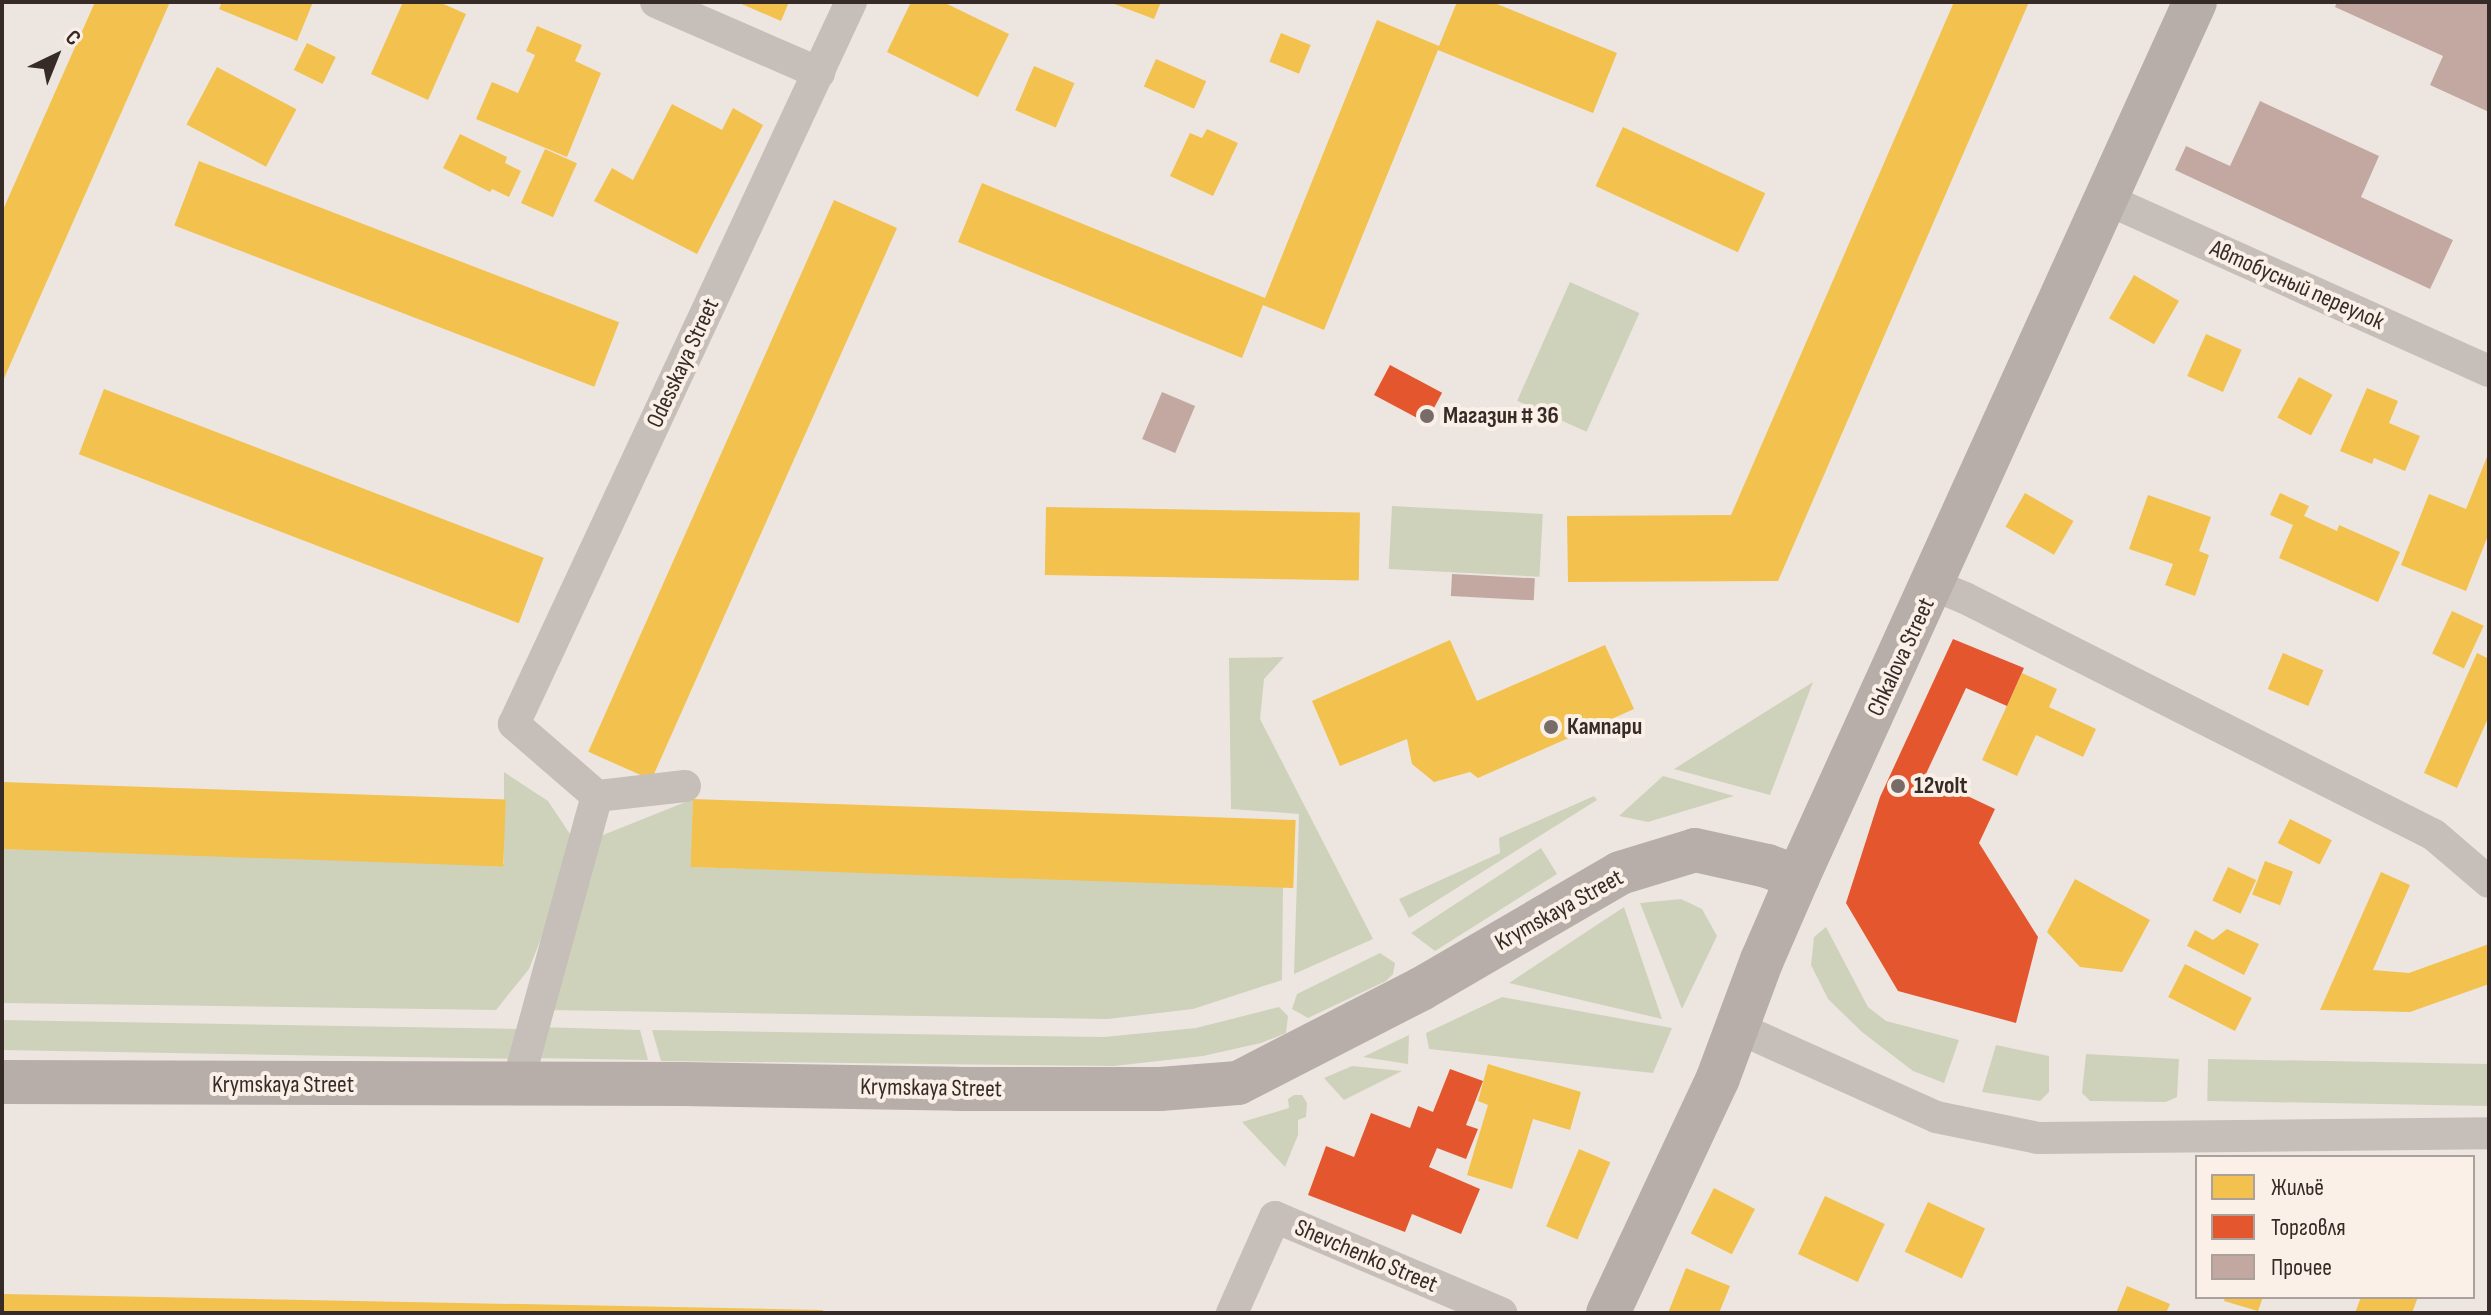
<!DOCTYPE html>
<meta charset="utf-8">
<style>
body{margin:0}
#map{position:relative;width:2491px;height:1315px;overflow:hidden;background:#ede6e0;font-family:"Sofia Sans Condensed",sans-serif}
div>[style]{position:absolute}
.green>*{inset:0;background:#cfd2ba;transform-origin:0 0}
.homes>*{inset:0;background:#f2c14e;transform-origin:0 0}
.shops>*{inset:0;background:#e4572e;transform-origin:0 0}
.building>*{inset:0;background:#c2a8a1;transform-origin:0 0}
.street>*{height:32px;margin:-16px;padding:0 16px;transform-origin:16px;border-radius:16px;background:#c6beb9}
.secondary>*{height:44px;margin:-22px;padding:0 22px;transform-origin:22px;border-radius:22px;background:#b7aea9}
.dots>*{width:22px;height:22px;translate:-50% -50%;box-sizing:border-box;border:4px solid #faf0e7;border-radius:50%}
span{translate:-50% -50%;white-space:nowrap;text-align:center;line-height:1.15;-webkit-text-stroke:8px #faf0e7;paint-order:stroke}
.street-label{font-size:24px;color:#372b27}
.poi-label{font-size:24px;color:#372b27;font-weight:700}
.left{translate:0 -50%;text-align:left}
.frame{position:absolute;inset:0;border:4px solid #372b27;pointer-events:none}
.legend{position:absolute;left:2195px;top:1155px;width:280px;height:144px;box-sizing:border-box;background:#faf0e7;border:2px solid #aca19a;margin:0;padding:10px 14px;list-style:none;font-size:24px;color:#372b27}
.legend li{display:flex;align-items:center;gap:16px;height:40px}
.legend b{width:40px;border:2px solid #aca19a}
.north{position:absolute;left:16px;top:16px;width:80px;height:80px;-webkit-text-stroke:6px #faf0e7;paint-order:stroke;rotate:43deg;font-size:22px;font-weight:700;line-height:32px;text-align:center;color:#372b27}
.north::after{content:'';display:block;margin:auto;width:28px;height:36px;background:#372b27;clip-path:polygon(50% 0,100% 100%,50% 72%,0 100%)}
</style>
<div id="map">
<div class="green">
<i style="left:1570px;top:282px;width:76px;height:130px;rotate:24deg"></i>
<i style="left:1392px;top:506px;width:151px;height:63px;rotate:3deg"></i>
<i style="clip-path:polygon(1284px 657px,1264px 679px,1260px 719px,1373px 939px,1294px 974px,1299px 814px,1231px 809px,1229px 658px)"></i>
<i style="clip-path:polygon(1813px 682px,1770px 795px,1674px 769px)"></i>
<i style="clip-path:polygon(504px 772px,548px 801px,570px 834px,557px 898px,529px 969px,496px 1010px,2px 1003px,2px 849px,504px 864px)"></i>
<i style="clip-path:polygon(1663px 776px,1734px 796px,1648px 822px,1619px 816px)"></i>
<i style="clip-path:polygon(1594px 796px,1597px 800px,1409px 918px,1399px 899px,1500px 853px,1499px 838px)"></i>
<i style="clip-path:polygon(693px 799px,692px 867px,1283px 886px,1282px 980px,1193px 1009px,1108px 1019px,545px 1010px,598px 837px)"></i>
<i style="clip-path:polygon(1541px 848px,1557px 874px,1435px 951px,1411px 933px)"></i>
<i style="clip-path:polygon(1681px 899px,1702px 909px,1717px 936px,1682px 1009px,1640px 903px)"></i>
<i style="clip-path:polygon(1624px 907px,1662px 1019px,1509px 983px)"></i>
<i style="clip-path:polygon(1826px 927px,1868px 1007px,1886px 1021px,1959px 1040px,1944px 1083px,1913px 1071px,1862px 1032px,1828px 999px,1811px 965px,1814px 937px)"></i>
<i style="clip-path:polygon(1380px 953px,1395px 963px,1393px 974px,1386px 981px,1308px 1018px,1292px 1009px,1297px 994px)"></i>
<i style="clip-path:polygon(1502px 997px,1672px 1028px,1653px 1073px,1429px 1049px,1426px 1033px)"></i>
<i style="clip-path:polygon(1279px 1007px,1288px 1016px,1286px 1033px,1261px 1043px,1203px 1056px,1114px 1066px,661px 1061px,652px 1030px,1104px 1037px,1196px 1028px)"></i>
<i style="left:2px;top:1020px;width:523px;height:30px;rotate:1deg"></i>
<i style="clip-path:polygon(539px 1027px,640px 1030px,648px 1060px,531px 1058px)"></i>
<i style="clip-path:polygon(1409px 1035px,1408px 1064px,1363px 1057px)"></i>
<i style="clip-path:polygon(1996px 1045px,2049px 1056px,2049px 1092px,2040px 1101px,1982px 1092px)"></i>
<i style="clip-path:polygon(2086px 1054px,2179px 1059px,2177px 1097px,2166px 1102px,2090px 1101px,2082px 1093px)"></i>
<i style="left:2208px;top:1059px;width:281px;height:42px;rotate:1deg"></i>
<i style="clip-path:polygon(1352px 1066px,1402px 1071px,1344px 1100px,1324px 1078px)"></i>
<i style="clip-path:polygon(1294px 1095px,1302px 1095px,1307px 1103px,1306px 1117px,1298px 1120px,1298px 1135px,1285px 1167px,1242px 1122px,1289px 1108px,1288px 1099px)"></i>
</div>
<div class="homes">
<i style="clip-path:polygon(95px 2px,170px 2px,2px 383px,2px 212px)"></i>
<i style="clip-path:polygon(222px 2px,313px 2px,297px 41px,219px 9px)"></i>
<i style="clip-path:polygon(403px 2px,439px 2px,466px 14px,428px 100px,371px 74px)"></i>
<i style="clip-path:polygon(737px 2px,789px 2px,781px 21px)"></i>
<i style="clip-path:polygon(911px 2px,943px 2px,1009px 34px,978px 97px,887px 52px)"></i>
<i style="clip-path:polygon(1109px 2px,1161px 2px,1154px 19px)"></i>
<i style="clip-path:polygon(1457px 2px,1492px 2px,1617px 53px,1593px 113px,1438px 50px,1324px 330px,1263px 305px,1242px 358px,958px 242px,982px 183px,1265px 298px,1377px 20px,1439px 46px)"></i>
<i style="clip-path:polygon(1954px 2px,2029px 2px,1778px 581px,1568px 582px,1567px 516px,1731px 515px)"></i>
<i style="clip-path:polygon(537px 26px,582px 45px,575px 61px,601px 73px,567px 157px,476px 119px,492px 82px,518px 93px,535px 55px,526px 51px)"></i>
<i style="left:1281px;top:33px;width:32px;height:31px;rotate:22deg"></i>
<i style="left:307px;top:43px;width:32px;height:30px;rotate:26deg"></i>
<i style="left:1156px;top:59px;width:55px;height:30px;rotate:24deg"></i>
<i style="left:1034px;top:66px;width:44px;height:48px;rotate:23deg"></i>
<i style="left:217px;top:67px;width:90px;height:65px;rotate:28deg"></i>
<i style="clip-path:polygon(672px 104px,722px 130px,733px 108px,763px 125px,697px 254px,594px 201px,612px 168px,633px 180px)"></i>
<i style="left:1623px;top:127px;width:157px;height:65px;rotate:25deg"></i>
<i style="clip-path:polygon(1207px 129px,1238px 143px,1213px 196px,1170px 176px,1190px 133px,1202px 138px)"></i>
<i style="clip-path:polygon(460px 134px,507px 157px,505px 163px,521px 171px,509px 197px,492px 189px,490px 192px,443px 168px)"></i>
<i style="left:545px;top:149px;width:35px;height:59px;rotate:24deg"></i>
<i style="left:199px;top:161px;width:450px;height:69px;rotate:21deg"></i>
<i style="left:834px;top:200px;width:69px;height:604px;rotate:24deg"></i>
<i style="left:2134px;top:275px;width:52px;height:50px;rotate:30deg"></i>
<i style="left:2206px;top:334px;width:39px;height:46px;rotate:24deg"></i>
<i style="left:2299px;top:377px;width:38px;height:46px;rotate:28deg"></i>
<i style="clip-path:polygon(2367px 388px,2398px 401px,2389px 423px,2420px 436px,2405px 471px,2374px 458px,2372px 464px,2340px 451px)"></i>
<i style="left:104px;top:389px;width:471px;height:70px;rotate:21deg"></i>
<i style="clip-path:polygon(2489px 452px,2489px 533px,2466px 591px,2401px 565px,2429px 494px,2466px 509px)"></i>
<i style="left:2025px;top:493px;width:56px;height:39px;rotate:30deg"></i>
<i style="clip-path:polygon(2280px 493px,2309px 506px,2304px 516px,2337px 531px,2339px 525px,2400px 552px,2378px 602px,2279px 558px,2293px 525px,2270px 515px)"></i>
<i style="clip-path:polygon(2148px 495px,2211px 517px,2199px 551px,2209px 555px,2195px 596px,2165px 585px,2173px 564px,2129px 549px)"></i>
<i style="left:1046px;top:507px;width:314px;height:68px;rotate:1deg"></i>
<i style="left:2452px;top:611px;width:35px;height:47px;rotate:25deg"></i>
<i style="clip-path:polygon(1450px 640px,1477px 701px,1605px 645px,1634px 709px,1478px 778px,1470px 772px,1434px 782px,1412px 764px,1407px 739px,1340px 766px,1312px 701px)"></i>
<i style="left:2283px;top:653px;width:44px;height:39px;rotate:23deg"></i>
<i style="clip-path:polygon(2477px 653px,2489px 659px,2489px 716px,2457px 788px,2424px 773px)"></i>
<i style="clip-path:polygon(2022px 673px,2057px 689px,2049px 707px,2096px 729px,2083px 757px,2036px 735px,2017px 776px,1982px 760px)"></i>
<i style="left:2px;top:782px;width:504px;height:67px;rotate:2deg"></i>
<i style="left:693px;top:799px;width:603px;height:68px;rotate:2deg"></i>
<i style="left:2290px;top:819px;width:47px;height:27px;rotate:27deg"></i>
<i style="left:2265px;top:861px;width:30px;height:36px;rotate:21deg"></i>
<i style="left:2228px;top:867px;width:31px;height:37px;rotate:25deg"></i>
<i style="clip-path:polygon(2381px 872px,2410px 885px,2373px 970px,2409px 973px,2489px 944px,2489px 984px,2410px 1012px,2320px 1010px)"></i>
<i style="clip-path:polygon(2075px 879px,2150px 920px,2122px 972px,2080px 967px,2047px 932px)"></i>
<i style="clip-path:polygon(2227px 929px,2259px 944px,2244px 975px,2187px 946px,2195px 930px,2213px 940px)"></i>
<i style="left:2185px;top:964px;width:75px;height:37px;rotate:27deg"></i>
<i style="clip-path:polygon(1488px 1064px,1581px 1092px,1570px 1130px,1533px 1119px,1512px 1189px,1467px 1175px,1488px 1105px,1478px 1101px)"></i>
<i style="left:1579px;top:1149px;width:34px;height:84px;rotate:23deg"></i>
<i style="left:1714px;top:1188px;width:46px;height:51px;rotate:27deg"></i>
<i style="left:1825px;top:1196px;width:66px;height:64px;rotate:25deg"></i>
<i style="left:1928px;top:1202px;width:63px;height:55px;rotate:25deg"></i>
<i style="clip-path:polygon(1686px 1268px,1730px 1286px,1719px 1313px,1668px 1313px)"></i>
<i style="clip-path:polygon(2127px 1286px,2170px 1304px,2166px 1313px,2116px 1313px)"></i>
<i style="clip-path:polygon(2px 1294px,823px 1310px,823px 1313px,2px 1313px)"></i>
<i style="clip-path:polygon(2225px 1297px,2263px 1297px,2258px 1311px,2224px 1301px)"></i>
<i style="clip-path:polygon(2361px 1297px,2418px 1297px,2412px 1313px,2355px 1313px)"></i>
</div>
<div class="shops">
<i style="left:1390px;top:365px;width:59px;height:34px;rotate:28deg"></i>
<i style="clip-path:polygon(1953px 639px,2024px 668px,2007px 706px,1966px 688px,1925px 776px,1995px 809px,1979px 843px,2038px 937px,2016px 1023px,1898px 991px,1846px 903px,1880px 797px)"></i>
<i style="clip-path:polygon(1450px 1069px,1483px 1081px,1466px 1125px,1478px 1129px,1466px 1159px,1437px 1148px,1429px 1167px,1480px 1189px,1461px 1234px,1412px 1214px,1405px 1232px,1308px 1195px,1326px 1146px,1354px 1157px,1371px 1113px,1410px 1128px,1418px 1106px,1433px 1112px)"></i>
</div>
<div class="building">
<i style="clip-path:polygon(2337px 2px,2489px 2px,2489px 112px,2430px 85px,2443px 56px,2335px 7px)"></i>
<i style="clip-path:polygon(2260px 101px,2379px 156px,2361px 197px,2453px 240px,2430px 289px,2175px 170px,2186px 146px,2230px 166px)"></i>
<i style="left:1162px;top:392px;width:36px;height:51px;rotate:23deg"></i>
<i style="left:1452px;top:574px;width:83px;height:22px;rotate:3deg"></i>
</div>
<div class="street">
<i style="left:656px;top:2px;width:178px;rotate:23.5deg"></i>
<i style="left:2106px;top:199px;width:420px;rotate:24.2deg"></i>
<i style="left:1934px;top:585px;width:34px;rotate:23deg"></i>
<i style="left:1965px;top:598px;width:525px;rotate:26.81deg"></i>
<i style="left:2434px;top:835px;width:72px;rotate:40.5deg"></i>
<i style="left:685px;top:786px;width:89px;rotate:173.5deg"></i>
<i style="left:597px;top:796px;width:110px;rotate:-139.1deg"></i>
<i style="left:514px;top:724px;width:797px;rotate:-64.98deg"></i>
<i style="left:1738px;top:1028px;width:217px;rotate:24.2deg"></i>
<i style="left:1936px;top:1117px;width:104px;rotate:11.6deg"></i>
<i style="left:2038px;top:1138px;width:451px;rotate:-0.6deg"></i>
<i style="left:517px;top:1086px;width:301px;rotate:-74.6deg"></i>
<i style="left:1232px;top:1313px;width:105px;rotate:-65.9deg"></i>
<i style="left:1275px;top:1217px;width:246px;rotate:23deg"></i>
</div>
<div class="secondary">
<i style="left:2px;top:1082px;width:681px;rotate:0.17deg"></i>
<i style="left:683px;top:1084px;width:275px;rotate:1deg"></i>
<i style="left:958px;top:1089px;width:202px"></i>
<i style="left:1160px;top:1089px;width:78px;rotate:-4.4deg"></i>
<i style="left:1238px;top:1083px;width:206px;rotate:-27.2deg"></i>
<i style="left:1421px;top:989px;width:230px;rotate:-30.2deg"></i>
<i style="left:1620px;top:873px;width:78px;rotate:-17deg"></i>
<i style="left:1695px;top:850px;width:74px;rotate:12.5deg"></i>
<i style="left:1767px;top:866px;width:33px;rotate:20deg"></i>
<i style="left:1608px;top:1313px;width:259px;rotate:-64.9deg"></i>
<i style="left:1718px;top:1078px;width:126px;rotate:-69.6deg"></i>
<i style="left:1762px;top:960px;width:90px;rotate:-66.6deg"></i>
<i style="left:1798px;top:877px;width:961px;rotate:-65.6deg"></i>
</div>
<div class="dots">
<i style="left:1427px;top:416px;background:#776c68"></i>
<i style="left:1551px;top:727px;background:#776c68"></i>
<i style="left:1898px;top:786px;background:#776c68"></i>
</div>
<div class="street-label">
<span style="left:2297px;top:285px;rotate:24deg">Автобусный переулок</span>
<span style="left:683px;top:363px;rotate:-65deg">Odesskaya Street</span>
<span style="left:1901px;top:657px;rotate:-65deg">Chkalova Street</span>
<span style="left:1559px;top:910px;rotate:-29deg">Krymskaya Street</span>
<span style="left:283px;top:1085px">Krymskaya Street</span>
<span style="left:931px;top:1088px;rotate:1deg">Krymskaya Street</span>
<span style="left:1366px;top:1256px;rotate:23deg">Shevchenko Street</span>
</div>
<div class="poi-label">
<span class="left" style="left:1443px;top:416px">Магазин # 36</span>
<span class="left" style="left:1567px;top:727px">Кампари</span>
<span class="left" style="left:1914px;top:786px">12volt</span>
</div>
<div class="frame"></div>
<ul class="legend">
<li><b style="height:22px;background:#f2c14e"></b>Жильё</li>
<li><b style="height:22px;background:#e4572e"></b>Торговля</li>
<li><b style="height:22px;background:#c2a8a1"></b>Прочее</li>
</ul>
<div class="north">С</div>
</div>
